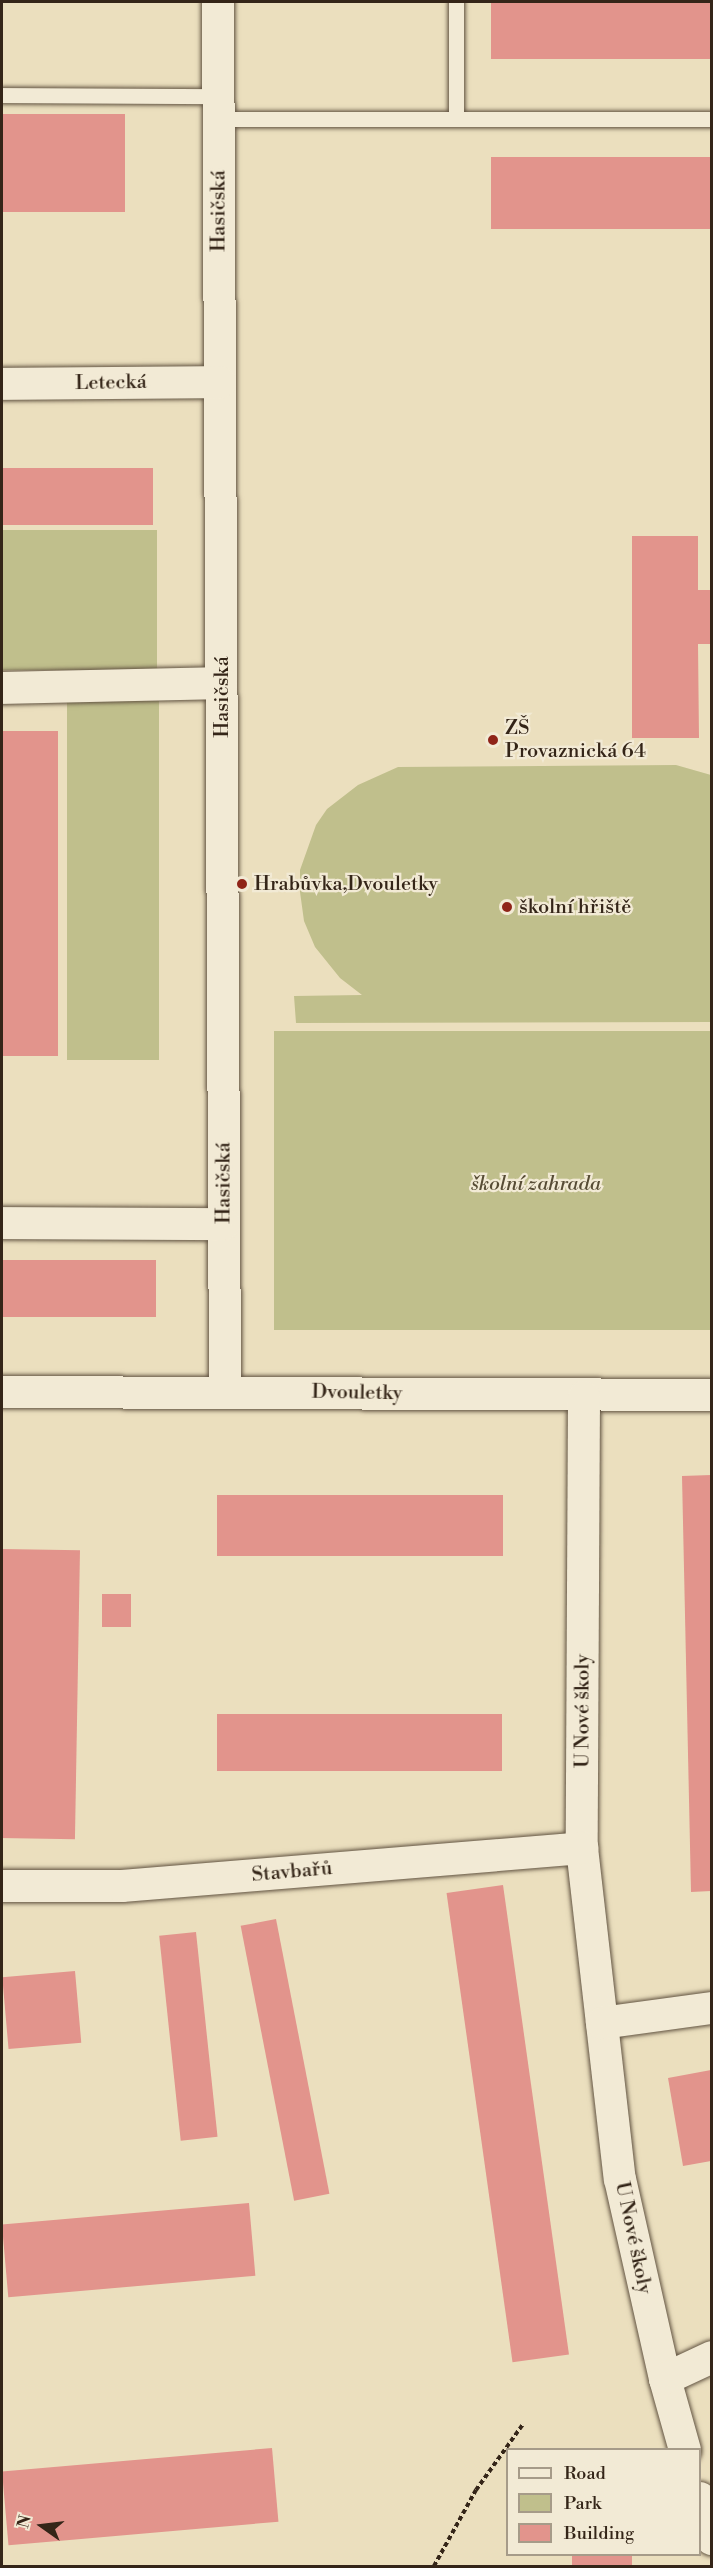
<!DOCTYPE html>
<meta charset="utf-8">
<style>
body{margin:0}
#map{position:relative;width:713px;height:2568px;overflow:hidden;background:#ebdfbe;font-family:"Libre Bodoni",serif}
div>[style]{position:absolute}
.green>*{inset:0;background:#c0bf8c;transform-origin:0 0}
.building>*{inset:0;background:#e2948c;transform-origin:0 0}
.path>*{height:4px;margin-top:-2px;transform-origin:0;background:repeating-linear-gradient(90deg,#342518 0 4.5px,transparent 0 7.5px)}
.roads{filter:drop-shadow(0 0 2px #625442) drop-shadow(0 0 2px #625442)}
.lane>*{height:15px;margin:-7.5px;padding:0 7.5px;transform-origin:7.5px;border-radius:7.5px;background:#f2ead5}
.street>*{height:32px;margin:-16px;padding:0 16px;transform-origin:16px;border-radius:16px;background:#f2ead5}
.dots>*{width:16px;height:16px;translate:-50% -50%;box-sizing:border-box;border:3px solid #f2ead5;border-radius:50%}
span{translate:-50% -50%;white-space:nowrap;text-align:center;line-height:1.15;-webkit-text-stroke:4.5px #f2ead5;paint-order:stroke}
.street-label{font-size:20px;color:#342518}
.poi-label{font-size:20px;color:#342518}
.left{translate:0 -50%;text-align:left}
.park-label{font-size:20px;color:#574c35;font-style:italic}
.frame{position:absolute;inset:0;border:3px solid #342518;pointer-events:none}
.legend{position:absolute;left:506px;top:2448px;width:195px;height:108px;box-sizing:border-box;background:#f2ead5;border:2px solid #a69b89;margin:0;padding:8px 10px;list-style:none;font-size:18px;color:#342518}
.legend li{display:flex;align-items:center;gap:12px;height:30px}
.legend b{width:30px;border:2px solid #a69b89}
.north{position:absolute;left:12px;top:2496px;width:60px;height:60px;-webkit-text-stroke:4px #f2ead5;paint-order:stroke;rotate:284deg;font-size:16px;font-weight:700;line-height:24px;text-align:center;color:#342518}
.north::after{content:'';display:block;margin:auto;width:21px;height:27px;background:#342518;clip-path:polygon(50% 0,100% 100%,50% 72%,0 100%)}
</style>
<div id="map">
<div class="green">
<i style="left:2px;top:530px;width:155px;height:140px"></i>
<i style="left:159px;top:701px;width:359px;height:92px;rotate:90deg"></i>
<i style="clip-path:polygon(676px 765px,711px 775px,711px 1022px,296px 1023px,294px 996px,362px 995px,340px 978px,315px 947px,304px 921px,300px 892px,300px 870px,316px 825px,327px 809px,358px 785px,398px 767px)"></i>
<i style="left:274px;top:1031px;width:437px;height:299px"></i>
</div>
<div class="building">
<i style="left:491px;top:2px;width:220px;height:57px"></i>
<i style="left:2px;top:114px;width:123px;height:98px"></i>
<i style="left:711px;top:157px;width:72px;height:220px;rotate:90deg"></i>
<i style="left:2px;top:468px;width:151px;height:57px"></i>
<i style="clip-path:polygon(632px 536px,698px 536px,698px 590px,711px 590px,711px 644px,698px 644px,699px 738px,632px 738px)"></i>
<i style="left:58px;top:731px;width:325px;height:56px;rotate:90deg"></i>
<i style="left:2px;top:1260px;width:154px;height:57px"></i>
<i style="clip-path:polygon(711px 1475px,711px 1891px,691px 1892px,682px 1476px)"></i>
<i style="left:217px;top:1495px;width:286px;height:61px"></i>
<i style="left:2px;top:1549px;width:78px;height:289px;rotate:1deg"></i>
<i style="left:102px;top:1594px;width:29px;height:33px"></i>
<i style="left:217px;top:1714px;width:285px;height:57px"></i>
<i style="left:503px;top:1885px;width:474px;height:57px;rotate:82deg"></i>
<i style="left:276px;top:1919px;width:280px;height:36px;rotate:79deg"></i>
<i style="left:196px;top:1932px;width:206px;height:37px;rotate:84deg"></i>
<i style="left:75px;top:1971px;width:72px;height:73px;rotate:85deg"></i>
<i style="clip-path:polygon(711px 2070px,711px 2161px,683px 2166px,668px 2078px)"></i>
<i style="left:249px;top:2203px;width:73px;height:248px;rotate:85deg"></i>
<i style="left:272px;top:2448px;width:74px;height:271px;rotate:85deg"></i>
<i style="left:572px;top:2554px;width:60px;height:13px"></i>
</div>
<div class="path">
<i style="left:434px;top:2566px;width:87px;rotate:-61.1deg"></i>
<i style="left:476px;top:2490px;width:81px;rotate:-54.5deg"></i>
</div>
<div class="roads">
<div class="lane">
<i style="left:2px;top:95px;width:217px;rotate:0.3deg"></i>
<i style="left:218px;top:119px;width:494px"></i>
<i style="left:456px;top:119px;width:117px;rotate:-90deg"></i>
</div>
<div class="street">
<i style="left:218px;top:2px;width:1390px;rotate:89.71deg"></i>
<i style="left:2px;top:384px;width:218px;rotate:-0.5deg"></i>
<i style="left:2px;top:688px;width:219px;rotate:-1.3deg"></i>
<i style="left:2px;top:1223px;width:222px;rotate:0.3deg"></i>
<i style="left:2px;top:1392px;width:710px;rotate:0.24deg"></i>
<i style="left:584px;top:1397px;width:451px;rotate:90.3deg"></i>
<i style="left:582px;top:1848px;width:333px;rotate:83.5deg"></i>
<i style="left:620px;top:2179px;width:205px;rotate:77.3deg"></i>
<i style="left:665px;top:2379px;width:74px;rotate:74.3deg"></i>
<i style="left:2px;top:1886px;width:120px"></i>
<i style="left:122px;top:1886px;width:462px;rotate:-4.7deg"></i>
<i style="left:602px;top:2023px;width:111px;rotate:-7.8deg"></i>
<i style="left:665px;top:2379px;width:52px;rotate:-25.1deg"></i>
<i style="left:700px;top:2498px;width:43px;rotate:73.7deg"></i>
</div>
</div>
<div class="dots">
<i style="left:493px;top:740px;background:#8f2418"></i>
<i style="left:242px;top:884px;background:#8f2418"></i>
<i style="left:507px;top:907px;background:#8f2418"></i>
</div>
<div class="street-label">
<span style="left:219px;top:211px;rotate:-90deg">Hasičská</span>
<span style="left:111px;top:383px;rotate:-1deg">Letecká</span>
<span style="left:222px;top:697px;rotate:-90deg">Hasičská</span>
<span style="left:224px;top:1183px;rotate:-90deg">Hasičská</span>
<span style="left:357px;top:1393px;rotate:1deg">Dvouletky</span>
<span style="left:583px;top:1711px;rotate:-90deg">U Nové školy</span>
<span style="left:292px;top:1872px;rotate:-5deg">Stavbařů</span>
<span style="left:633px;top:2238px;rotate:78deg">U Nové školy</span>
</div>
<div class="poi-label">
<span class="left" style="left:505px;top:740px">ZŠ<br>Provaznická 64</span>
<span class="left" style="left:254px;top:884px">Hrabůvka,Dvouletky</span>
<span class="left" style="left:519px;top:907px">školní hřiště</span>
</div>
<div class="park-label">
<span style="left:536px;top:1184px">školní zahrada</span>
</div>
<div class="frame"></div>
<ul class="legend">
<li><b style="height:8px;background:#f2ead5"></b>Road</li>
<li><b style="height:16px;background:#c0bf8c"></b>Park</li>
<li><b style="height:16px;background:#e2948c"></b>Building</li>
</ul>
<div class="north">N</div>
</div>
